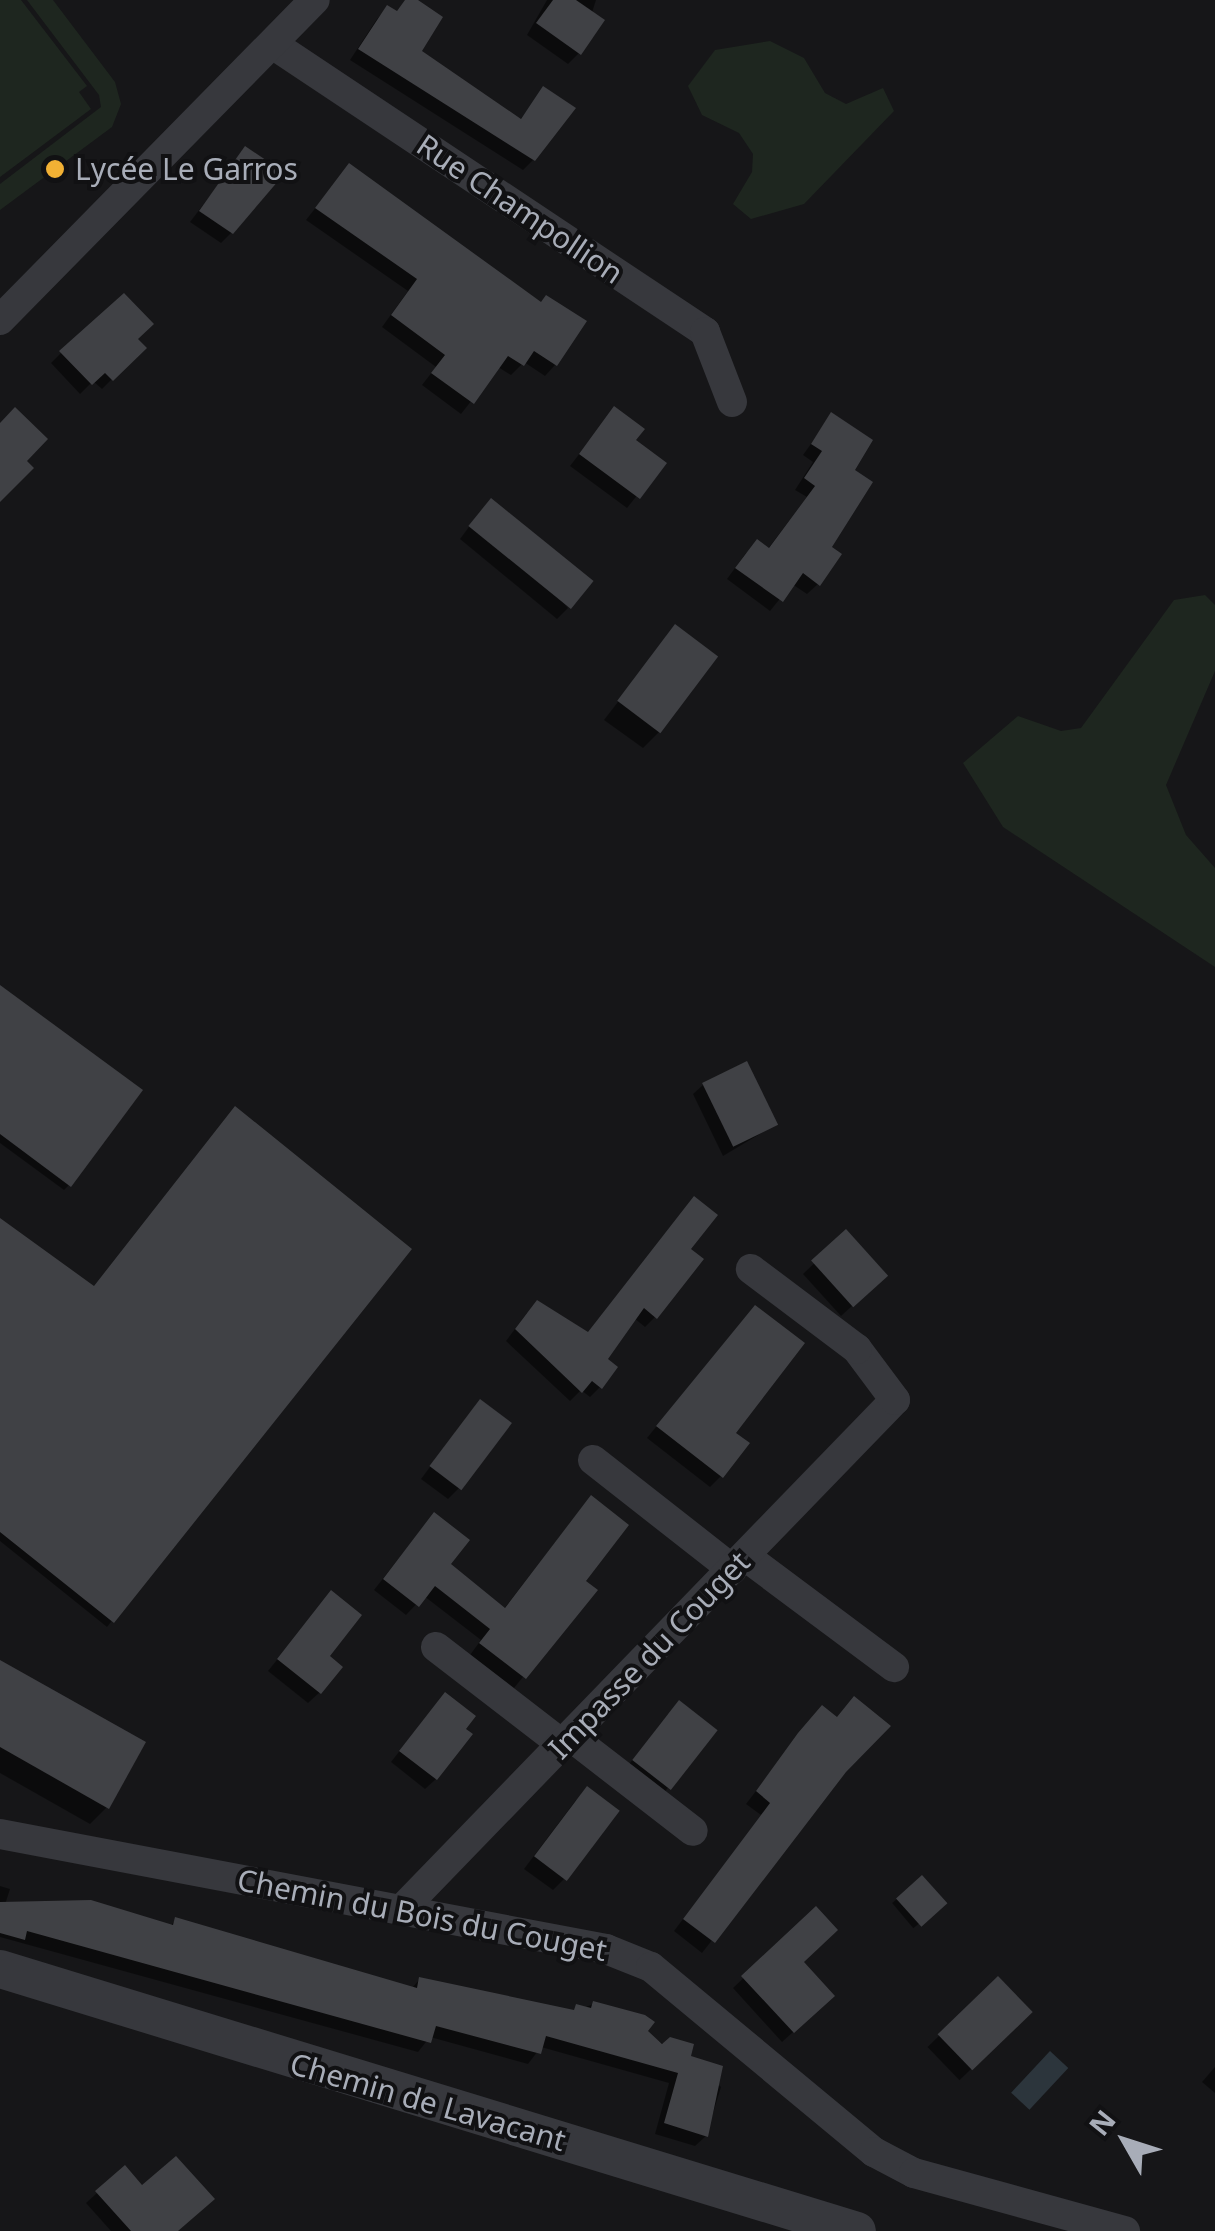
<!DOCTYPE html>
<meta charset="utf-8">
<style>
body{margin:0}
#map{position:relative;width:1215px;height:2231px;overflow:hidden;background:#161618;font-family:"Noto Sans",sans-serif}
div>[style]{position:absolute}
.green>*{inset:0;background:#1e261f}
.water>*{inset:0;background:#2c353c;transform-origin:0 0}
.shadow>*{inset:0;background:#0007;transform-origin:0 0}
.building>*{inset:0;background:#404145;transform-origin:0 0}
.minor>*{height:30px;margin:-15px;padding:0 15px;transform-origin:15px;border-radius:15px;background:#37383d}
.tertiary>*{height:38px;margin:-19px;padding:0 19px;transform-origin:19px;border-radius:19px;background:#37383d}
.dots>*{width:28px;height:28px;translate:-50% -50%;box-sizing:border-box;border:5px solid #111113;border-radius:50%}
span{translate:-50% -50%;white-space:nowrap;text-align:center;line-height:1.15;-webkit-text-stroke:8px #111113;paint-order:stroke}
.poi-label{font-size:30px;color:#a8adb8}
.left{translate:0 -50%;text-align:left}
.street-label{font-size:30px;color:#a8adb8}
.north{position:absolute;left:1075px;top:2091px;width:100px;height:100px;-webkit-text-stroke:8px #111113;paint-order:stroke;rotate:309deg;font-size:28px;font-weight:700;line-height:40px;text-align:center;color:#a8adb8}
.north::after{content:'';display:block;margin:auto;width:35px;height:45px;background:#a8adb8;clip-path:polygon(50% 0,100% 100%,50% 72%,0 100%)}
</style>
<div id="map">
<div class="green">
<i style="clip-path:polygon(0 0,21px 0,87px 86px,79px 92px,91px 109px,0 177px)"></i>
<i style="clip-path:polygon(27px 0,53px 0,115px 82px,121px 104px,112px 127px,0 210px,0 184px,101px 107px,99px 95px)"></i>
<i style="clip-path:polygon(770px 41px,804px 58px,825px 93px,846px 104px,883px 88px,894px 111px,804px 204px,751px 219px,733px 204px,752px 172px,753px 154px,739px 133px,702px 115px,688px 86px,715px 50px)"></i>
<i style="clip-path:polygon(1205px 595px,1215px 605px,1215px 671px,1166px 785px,1186px 835px,1215px 868px,1215px 967px,1003px 827px,963px 763px,1018px 716px,1061px 731px,1081px 728px,1174px 600px)"></i>
</div>
<div class="water">
<i style="left:1050px;top:2051px;width:25px;height:57px;rotate:43deg"></i>
</div>
<div class="shadow">
<i style="clip-path:polygon(407px 0,414px 0,418px 51px,519px 121px,543px 90px,533px 160px,523px 170px,350px 60px,377px 19px,387px 8px,395px 13px)"></i>
<i style="clip-path:polygon(547px 0,596px 0,579px 53px,568px 64px,527px 35px)"></i>
<i style="clip-path:polygon(246px 149px,231px 233px,221px 243px,190px 222px)"></i>
<i style="clip-path:polygon(339px 178px,539px 305px,555px 365px,545px 376px,524px 362px,511px 375px,498px 367px,461px 414px,422px 385px,436px 367px,382px 327px,408px 291px,306px 220px)"></i>
<i style="clip-path:polygon(135px 339px,143px 348px,102px 389px,93px 381px,80px 394px,51px 363px,61px 353px)"></i>
<i style="clip-path:polygon(614px 409px,633px 441px,663px 463px,627px 508px,570px 466px)"></i>
<i style="clip-path:polygon(831px 416px,852px 471px,818px 584px,807px 594px,792px 584px,770px 611px,727px 579px,746px 553px,767px 550px,807px 497px,795px 490px,813px 462px,803px 455px)"></i>
<i style="clip-path:polygon(480px 512px,568px 608px,557px 619px,460px 539px)"></i>
<i style="clip-path:polygon(675px 628px,660px 731px,643px 748px,604px 720px)"></i>
<i style="clip-path:polygon(0 988px,69px 1185px,64px 1190px,0 1143px)"></i>
<i style="clip-path:polygon(703px 1085px,775px 1125px,723px 1156px,693px 1094px)"></i>
<i style="clip-path:polygon(0 1221px,94px 1289px,409px 1250px,107px 1627px,0 1541px)"></i>
<i style="clip-path:polygon(846px 1233px,874px 1286px,841px 1316px,803px 1274px)"></i>
<i style="clip-path:polygon(688px 1250px,655px 1317px,645px 1327px,634px 1318px,604px 1359px,600px 1387px,590px 1397px,581px 1390px,570px 1401px,506px 1341px,527px 1313px,587px 1334px)"></i>
<i style="clip-path:polygon(744px 1319px,733px 1433px,721px 1476px,710px 1487px,647px 1438px)"></i>
<i style="clip-path:polygon(470px 1413px,459px 1488px,448px 1499px,421px 1479px)"></i>
<i style="clip-path:polygon(581px 1509px,583px 1581px,594px 1590px,514px 1688px,470px 1655px,481px 1640px,424px 1596px,406px 1615px,374px 1590px,424px 1526px,448px 1565px,503px 1610px)"></i>
<i style="clip-path:polygon(321px 1605px,326px 1657px,320px 1692px,308px 1703px,268px 1671px)"></i>
<i style="clip-path:polygon(0 1662px,107px 1807px,90px 1824px,0 1773px)"></i>
<i style="clip-path:polygon(435px 1706px,436px 1779px,425px 1789px,391px 1762px)"></i>
<i style="clip-path:polygon(668px 1714px,715px 1730px,658px 1800px,623px 1772px)"></i>
<i style="clip-path:polygon(811px 1719px,844px 1771px,702px 1953px,674px 1931px,761px 1815px,746px 1804px)"></i>
<i style="clip-path:polygon(576px 1800px,564px 1879px,553px 1890px,524px 1869px)"></i>
<i style="left:922px;top:1878px;width:33px;height:39px;rotate:50deg"></i>
<i style="clip-path:polygon(0 1886px,10px 1889px,2px 1914px,169px 1927px,176px 1920px,411px 1989px,420px 1979px,571px 2012px,594px 2004px,688px 2058px,721px 2087px,706px 2136px,695px 2146px,655px 2134px,669px 2083px,541px 2047px,528px 2064px,430px 2037px,418px 2052px,0 1937px)"></i>
<i style="clip-path:polygon(816px 1909px,801px 1962px,821px 2007px,782px 2042px,733px 1988px)"></i>
<i style="left:998px;top:1979px;width:46px;height:98px;rotate:46deg"></i>
<i style="clip-path:polygon(1215px 2067px,1215px 2093px,1202px 2082px)"></i>
<i style="clip-path:polygon(142px 2189px,173px 2231px,111px 2231px,86px 2203px,97px 2193px)"></i>
</div>
<div class="building">
<i style="clip-path:polygon(405px 0,418px 0,443px 17px,422px 51px,521px 119px,543px 86px,576px 108px,535px 161px,358px 49px,387px 5px,397px 11px)"></i>
<i style="clip-path:polygon(553px 0,576px 0,605px 20px,581px 55px,536px 23px)"></i>
<i style="clip-path:polygon(245px 146px,285px 173px,233px 234px,199px 211px)"></i>
<i style="clip-path:polygon(349px 163px,541px 302px,546px 295px,587px 321px,557px 366px,534px 351px,524px 366px,508px 356px,474px 404px,431px 373px,445px 355px,391px 315px,417px 279px,315px 208px)"></i>
<i style="clip-path:polygon(124px 293px,154px 324px,138px 339px,147px 348px,113px 381px,105px 373px,92px 385px,59px 351px)"></i>
<i style="clip-path:polygon(614px 406px,645px 429px,636px 440px,667px 463px,640px 499px,579px 454px)"></i>
<i style="clip-path:polygon(15px 407px,48px 439px,27px 461px,34px 468px,0 502px,0 423px)"></i>
<i style="clip-path:polygon(831px 412px,873px 440px,855px 470px,873px 482px,832px 547px,842px 554px,820px 586px,803px 573px,783px 602px,735px 568px,757px 539px,769px 548px,815px 486px,804px 478px,822px 451px,811px 444px)"></i>
<i style="left:491px;top:498px;width:132px;height:36px;rotate:39deg"></i>
<i style="left:675px;top:624px;width:54px;height:96px;rotate:37deg"></i>
<i style="clip-path:polygon(0 985px,143px 1090px,71px 1187px,0 1134px)"></i>
<i style="left:747px;top:1061px;width:71px;height:50px;rotate:64deg"></i>
<i style="clip-path:polygon(235px 1106px,412px 1249px,114px 1623px,0 1532px,0 1218px,94px 1286px)"></i>
<i style="clip-path:polygon(694px 1196px,718px 1215px,691px 1249px,704px 1259px,657px 1319px,644px 1308px,608px 1359px,618px 1367px,602px 1389px,592px 1381px,582px 1393px,515px 1329px,537px 1300px,588px 1332px)"></i>
<i style="left:846px;top:1229px;width:63px;height:47px;rotate:48deg"></i>
<i style="clip-path:polygon(755px 1305px,805px 1343px,736px 1433px,750px 1443px,723px 1478px,656px 1426px)"></i>
<i style="left:480px;top:1399px;width:40px;height:84px;rotate:37deg"></i>
<i style="clip-path:polygon(591px 1495px,629px 1525px,586px 1581px,598px 1590px,526px 1679px,479px 1643px,490px 1629px,435px 1586px,419px 1607px,383px 1579px,434px 1512px,470px 1540px,451px 1564px,505px 1608px)"></i>
<i style="clip-path:polygon(331px 1590px,362px 1615px,330px 1656px,343px 1667px,321px 1694px,277px 1659px)"></i>
<i style="clip-path:polygon(0 1660px,146px 1742px,109px 1809px,0 1747px)"></i>
<i style="clip-path:polygon(445px 1692px,476px 1716px,466px 1729px,473px 1734px,437px 1780px,399px 1751px)"></i>
<i style="clip-path:polygon(854px 1696px,891px 1726px,846px 1772px,715px 1943px,683px 1919px,770px 1803px,756px 1791px,798px 1733px,822px 1705px,837px 1717px)"></i>
<i style="left:679px;top:1700px;width:49px;height:76px;rotate:38deg"></i>
<i style="left:587px;top:1786px;width:41px;height:88px;rotate:37deg"></i>
<i style="left:922px;top:1875px;width:38px;height:35px;rotate:48deg"></i>
<i style="clip-path:polygon(91px 1900px,173px 1925px,175px 1917px,417px 1988px,419px 1977px,574px 2010px,576px 2004px,591px 2008px,593px 2001px,645px 2015px,655px 2022px,648px 2031px,662px 2044px,670px 2037px,694px 2044px,691px 2056px,723px 2066px,708px 2137px,664px 2123px,678px 2073px,546px 2036px,541px 2054px,436px 2026px,431px 2043px,27px 1931px,25px 1940px,0 1933px,0 1902px)"></i>
<i style="clip-path:polygon(816px 1906px,838px 1930px,804px 1962px,835px 1996px,794px 2033px,741px 1976px)"></i>
<i style="left:998px;top:1976px;width:50px;height:84px;rotate:46deg"></i>
<i style="clip-path:polygon(176px 2156px,215px 2199px,178px 2231px,131px 2231px,95px 2191px,125px 2165px,142px 2185px)"></i>
</div>
<div class="minor">
<i style="left:274px;top:45px;width:518px;rotate:33.66deg"></i>
<i style="left:705px;top:332px;width:75px;rotate:68.9deg"></i>
<i style="left:0;top:320px;width:449px;rotate:-45.5deg"></i>
<i style="left:593px;top:1460px;width:177px;rotate:38.1deg"></i>
<i style="left:745px;top:1556px;width:186px;rotate:36.7deg"></i>
<i style="left:436px;top:1647px;width:159px;rotate:37.6deg"></i>
<i style="left:570px;top:1736px;width:155px;rotate:37.7deg"></i>
<i style="left:0;top:1834px;width:617px;rotate:10.75deg"></i>
<i style="left:606px;top:1949px;width:48px;rotate:21.8deg"></i>
<i style="left:651px;top:1967px;width:290px;rotate:39.7deg"></i>
<i style="left:874px;top:2152px;width:45px;rotate:27.7deg"></i>
<i style="left:914px;top:2173px;width:219px;rotate:15.4deg"></i>
<i style="left:403px;top:1908px;width:707px;rotate:-45.92deg"></i>
<i style="left:895px;top:1400px;width:64px;rotate:-126.7deg"></i>
<i style="left:857px;top:1349px;width:133px;rotate:-143deg"></i>
</div>
<div class="tertiary">
<i style="left:0;top:1969px;width:896px;rotate:17deg"></i>
</div>
<div class="dots">
<i style="left:55px;top:169px;background:#f2b134"></i>
</div>
<div class="poi-label">
<span class="left" style="left:75px;top:169px">Lycée Le Garros</span>
</div>
<div class="street-label">
<span style="left:520px;top:209px;rotate:34deg">Rue Champollion</span>
<span style="left:649px;top:1655px;rotate:-46deg">Impasse du Couget</span>
<span style="left:422px;top:1915px;rotate:11deg">Chemin du Bois du Couget</span>
<span style="left:428px;top:2102px;rotate:16deg">Chemin de Lavacant</span>
</div>
<div class="north">N</div>
</div>
